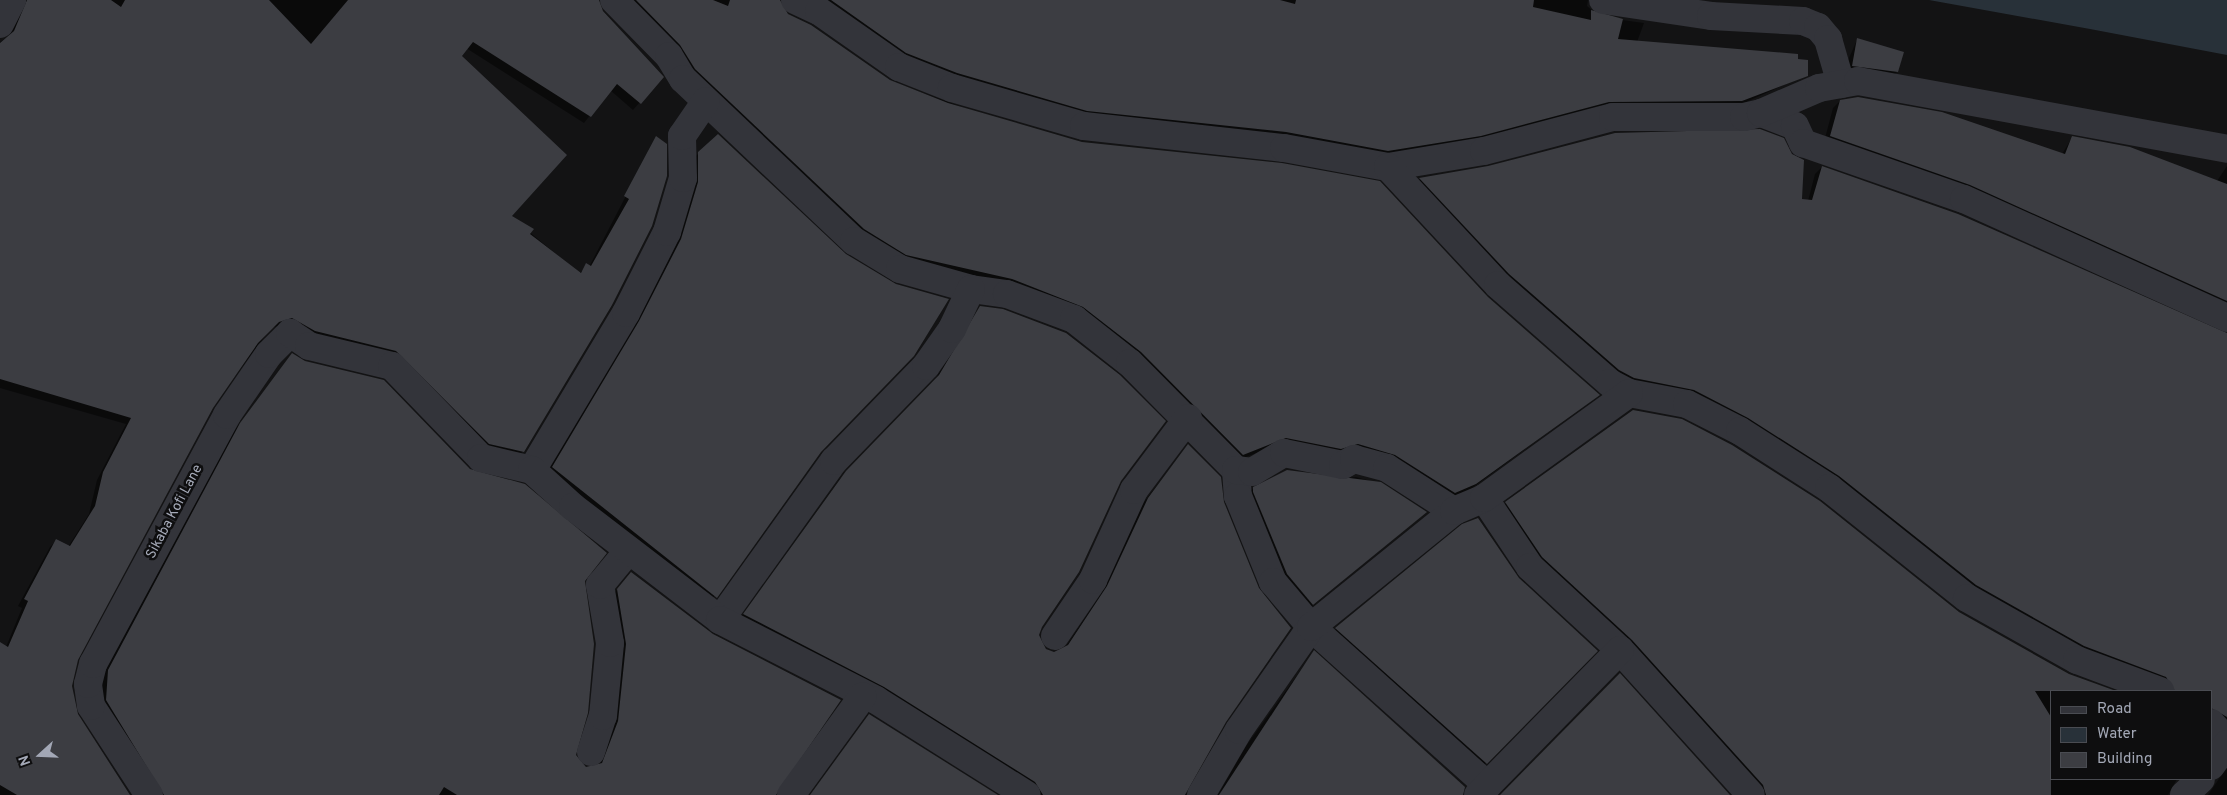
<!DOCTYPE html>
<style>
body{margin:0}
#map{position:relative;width:2227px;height:795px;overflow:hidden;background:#131314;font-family:Overpass,sans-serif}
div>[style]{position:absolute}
.water>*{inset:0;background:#283139}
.shadow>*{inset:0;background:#0007}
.building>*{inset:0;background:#3c3d42}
.street>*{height:28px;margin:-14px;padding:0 14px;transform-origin:14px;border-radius:14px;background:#33343a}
span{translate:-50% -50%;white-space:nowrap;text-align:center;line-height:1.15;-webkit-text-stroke:5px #0e0e0f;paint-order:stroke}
.street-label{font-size:14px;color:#a3a8b6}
.legend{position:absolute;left:2050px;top:690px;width:162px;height:90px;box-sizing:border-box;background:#0e0e0f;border:1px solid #4a4c52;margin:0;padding:6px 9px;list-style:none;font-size:15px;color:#a3a8b6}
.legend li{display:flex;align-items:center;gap:10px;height:25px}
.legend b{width:25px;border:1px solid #4a4c52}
.north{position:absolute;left:15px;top:730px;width:50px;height:50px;-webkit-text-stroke:4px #0e0e0f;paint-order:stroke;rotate:250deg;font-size:14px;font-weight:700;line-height:20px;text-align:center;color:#a3a8b6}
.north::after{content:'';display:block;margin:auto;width:18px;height:22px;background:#a3a8b6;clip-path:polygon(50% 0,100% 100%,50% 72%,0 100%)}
</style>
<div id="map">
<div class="water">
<i style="clip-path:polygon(1929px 0,2227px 0,2227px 55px,2090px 29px)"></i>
</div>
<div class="shadow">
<i style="clip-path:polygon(19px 0,599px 0,598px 5px,662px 77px,633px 110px,610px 90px,584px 123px,466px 48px,460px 56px,510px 216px,579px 273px,589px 267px,656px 138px,523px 451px,517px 458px,482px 450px,390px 357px,309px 338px,285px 324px,271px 328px,212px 407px,78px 656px,71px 686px,77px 715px,129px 795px,0 795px,0 645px,6px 647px,22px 608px,18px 606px,50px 547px,56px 541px,68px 547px,89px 514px,97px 480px,126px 424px,0 388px,0 42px,9px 36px,20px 14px)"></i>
<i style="clip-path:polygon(621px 0,780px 0,787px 15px,890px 81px,1487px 298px,1598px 395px,1468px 491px,1448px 499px,1333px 455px,1279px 444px,1236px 461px,1135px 358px,900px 261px,857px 235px)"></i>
<i style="clip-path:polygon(812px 0,1588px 0,1587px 6px,1600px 17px,1644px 23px,1637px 42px,1797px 60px,1806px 75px,1735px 107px,1381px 157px,1080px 117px,900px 59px)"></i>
<i style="clip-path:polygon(1857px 40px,1897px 72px,1891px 78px,1845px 67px)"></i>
<i style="clip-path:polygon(1840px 101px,2062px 154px,2072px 138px,2217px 181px,2227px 166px,2227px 310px,1824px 142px,1833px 108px)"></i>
<i style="clip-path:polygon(699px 153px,820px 451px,709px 603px,546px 474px,633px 329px,675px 247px,692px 160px)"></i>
<i style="clip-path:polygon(1822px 167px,2227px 334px,2227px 731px,2211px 716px,2211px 691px,2166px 691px,2077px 652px,1969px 591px,1832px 482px,1612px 376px,1414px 185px,1420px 179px,1808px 201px,1815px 174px)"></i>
<i style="clip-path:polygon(981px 307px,1120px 480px,1041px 627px,1038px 635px,1045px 650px,1054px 653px,1065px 648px,1101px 594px,1141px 506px,1188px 446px,1225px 720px,1186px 787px,1186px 795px,1032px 795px,738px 621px,840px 479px,933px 383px)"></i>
<i style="clip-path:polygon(292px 355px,470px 470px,584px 581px,574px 755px,585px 768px,598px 765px,612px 728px,611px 597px,625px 580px,776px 795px,156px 795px,100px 707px,102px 677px,234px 431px)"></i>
<i style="clip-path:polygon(1356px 477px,1380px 484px,1425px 513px,1306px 611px,1280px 580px,1247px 494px,1254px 488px)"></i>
<i style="clip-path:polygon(1506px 503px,1957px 611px,2069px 675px,2113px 691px,2051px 691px,2051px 779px,2177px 779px,2168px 795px,1757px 795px,1536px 563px,1500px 509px)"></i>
<i style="clip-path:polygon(1518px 579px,1596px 651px,1480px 769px,1330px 634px,1336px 629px)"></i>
<i style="clip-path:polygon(1314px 652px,1463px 795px,1218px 795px,1246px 746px)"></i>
<i style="clip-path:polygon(2227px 767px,2227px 795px,2208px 795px)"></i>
</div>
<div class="building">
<i style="clip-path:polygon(27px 0,111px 0,121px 7px,125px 0,269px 0,311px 44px,348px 0,599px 0,603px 11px,664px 77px,641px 104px,617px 84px,591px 117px,473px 42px,462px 56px,567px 155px,512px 216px,534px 229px,530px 234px,581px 273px,586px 263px,591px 266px,629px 199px,624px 196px,656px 136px,667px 144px,667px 176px,652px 226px,612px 305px,524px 452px,489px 444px,396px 351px,315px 331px,292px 318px,279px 322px,258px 343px,213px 408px,78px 660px,72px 686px,78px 714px,130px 795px,17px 795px,0 785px,0 642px,8px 647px,28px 601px,24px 599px,56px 539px,70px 546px,95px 506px,103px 472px,131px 418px,0 379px,0 43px,14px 31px)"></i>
<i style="clip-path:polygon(636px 0,713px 0,728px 6px,730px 0,780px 0,788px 14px,811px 25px,890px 80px,948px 103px,1082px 142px,1282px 163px,1380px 181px,1488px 297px,1600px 395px,1476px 484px,1455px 493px,1395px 455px,1358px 444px,1341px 449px,1286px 438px,1243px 455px,1141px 352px,1083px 307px,1012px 279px,906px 255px,864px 229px,695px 69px,680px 45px)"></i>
<i style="clip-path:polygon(831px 0,1280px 0,1295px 4px,1296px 0,1534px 0,1533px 7px,1591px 20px,1591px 10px,1623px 19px,1618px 39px,1798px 54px,1798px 59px,1808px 60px,1808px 76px,1742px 101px,1609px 102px,1481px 136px,1388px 151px,1286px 132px,1087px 111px,957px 73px,906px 53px)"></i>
<i style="clip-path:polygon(1857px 38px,1904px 52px,1898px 72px,1852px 66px)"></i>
<i style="clip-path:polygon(1858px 97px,1942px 112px,2065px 154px,2072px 136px,2130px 147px,2227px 184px,2227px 301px,1970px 185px,1830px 136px,1840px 100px)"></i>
<i style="clip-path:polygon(1760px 129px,1784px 138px,1792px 154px,1804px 160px,1802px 199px,1812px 200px,1822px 166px,1958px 214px,2227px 333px,2227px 717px,2211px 708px,2211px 691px,2175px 691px,2166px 677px,2084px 646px,1976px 585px,1839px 476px,1748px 418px,1694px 390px,1634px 378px,1619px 370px,1509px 274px,1419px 178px,1488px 166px,1615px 133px)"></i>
<i style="clip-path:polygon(718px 134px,846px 254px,896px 284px,949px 299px,914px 356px,821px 452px,717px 598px,552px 467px,639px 321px,681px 239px,698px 182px,698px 152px)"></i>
<i style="clip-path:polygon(980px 306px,1003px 309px,1066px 333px,1120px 375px,1166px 421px,1121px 481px,1079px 572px,1042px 627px,1039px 635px,1046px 649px,1054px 652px,1068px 645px,1107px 586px,1148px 498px,1188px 444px,1221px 477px,1224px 502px,1259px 588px,1291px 628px,1226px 722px,1185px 795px,1043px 795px,1035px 782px,884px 687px,743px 614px,846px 471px,939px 375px)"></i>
<i style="clip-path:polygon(292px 353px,305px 361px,384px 380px,470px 469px,525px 484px,607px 553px,585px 581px,594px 644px,588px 713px,576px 755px,586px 767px,602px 763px,618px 721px,626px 644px,617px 589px,631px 572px,713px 634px,841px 700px,776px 795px,457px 795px,444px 787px,439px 795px,164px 795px,106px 700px,108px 670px,240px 423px)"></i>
<i style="clip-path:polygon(1633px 410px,1682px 419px,1732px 445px,1820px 501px,1959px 612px,2069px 674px,2116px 691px,2035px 691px,2051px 717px,2051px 795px,1766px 795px,1763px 785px,1632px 640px,1542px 557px,1505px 502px)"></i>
<i style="clip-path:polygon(1287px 470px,1381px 482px,1427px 512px,1313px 605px,1287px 574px,1253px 492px,1253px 487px)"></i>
<i style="clip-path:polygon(1478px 518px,1519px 578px,1598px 651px,1487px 764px,1335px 628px,1462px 524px)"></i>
<i style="clip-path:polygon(1314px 650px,1465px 787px,1463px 795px,1219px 795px)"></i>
<i style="clip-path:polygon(1620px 673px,1730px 795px,1500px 795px)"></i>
<i style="clip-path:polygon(869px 714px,998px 795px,810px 795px)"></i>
</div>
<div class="street">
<i style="left:614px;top:0;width:78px;rotate:45.5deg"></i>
<i style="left:669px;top:56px;width:27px;rotate:59deg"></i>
<i style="left:683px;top:79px;width:236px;rotate:43.5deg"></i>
<i style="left:854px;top:241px;width:54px;rotate:31.3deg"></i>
<i style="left:900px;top:269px;width:74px;rotate:15.7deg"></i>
<i style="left:971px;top:289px;width:36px;rotate:8deg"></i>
<i style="left:1007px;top:294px;width:72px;rotate:20.5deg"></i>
<i style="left:1074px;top:319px;width:71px;rotate:38.2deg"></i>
<i style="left:1130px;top:363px;width:151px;rotate:45.3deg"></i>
<i style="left:1236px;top:470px;width:26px;rotate:86deg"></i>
<i style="left:1238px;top:496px;width:93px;rotate:67.9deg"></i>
<i style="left:1273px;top:582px;width:59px;rotate:49.8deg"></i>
<i style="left:1311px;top:627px;width:237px;rotate:41.9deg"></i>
<i style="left:795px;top:0;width:26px;rotate:25deg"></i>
<i style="left:819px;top:11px;width:98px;rotate:35deg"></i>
<i style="left:899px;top:67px;width:57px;rotate:21.6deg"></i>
<i style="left:952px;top:88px;width:137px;rotate:16.1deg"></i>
<i style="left:1084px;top:126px;width:201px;rotate:6.3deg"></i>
<i style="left:1284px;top:148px;width:106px;rotate:10.4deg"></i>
<i style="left:1388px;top:167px;width:97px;rotate:-9.5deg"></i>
<i style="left:1484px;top:151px;width:133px;rotate:-14.8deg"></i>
<i style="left:1613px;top:117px;width:131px"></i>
<i style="left:1744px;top:117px;width:17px;rotate:-13deg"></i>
<i style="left:1761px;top:113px;width:36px;rotate:21deg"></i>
<i style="left:1795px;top:126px;width:19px;rotate:65deg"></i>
<i style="left:1803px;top:143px;width:170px;rotate:19.2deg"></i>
<i style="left:1964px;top:199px;width:289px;rotate:24.3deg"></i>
<i style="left:1603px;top:0;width:109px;rotate:8.4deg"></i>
<i style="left:1711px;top:16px;width:92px;rotate:3.1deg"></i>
<i style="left:1803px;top:21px;width:16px;rotate:22deg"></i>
<i style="left:1818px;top:27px;width:16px;rotate:50deg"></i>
<i style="left:1828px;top:39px;width:47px;rotate:73.9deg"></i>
<i style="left:0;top:24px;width:27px;rotate:-63deg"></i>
<i style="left:1761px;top:113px;width:63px;rotate:-23.3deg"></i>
<i style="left:1819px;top:88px;width:40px;rotate:-10deg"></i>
<i style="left:1858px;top:81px;width:375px;rotate:10.4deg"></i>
<i style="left:1388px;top:167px;width:161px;rotate:47deg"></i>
<i style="left:1498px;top:285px;width:149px;rotate:41.2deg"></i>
<i style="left:1610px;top:383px;width:21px;rotate:28deg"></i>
<i style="left:1629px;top:393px;width:59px;rotate:10.7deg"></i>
<i style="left:1687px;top:404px;width:59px;rotate:27deg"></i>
<i style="left:1740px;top:431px;width:106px;rotate:32.6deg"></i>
<i style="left:1829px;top:488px;width:176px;rotate:38.6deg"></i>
<i style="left:1967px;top:598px;width:126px;rotate:29.4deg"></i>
<i style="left:2077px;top:660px;width:89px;rotate:20.5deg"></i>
<i style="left:532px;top:470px;width:183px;rotate:-59.1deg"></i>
<i style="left:626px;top:313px;width:91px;rotate:-63.2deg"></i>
<i style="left:667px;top:232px;width:56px;rotate:-73.5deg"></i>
<i style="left:683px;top:178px;width:42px;rotate:-91.4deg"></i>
<i style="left:682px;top:136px;width:42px;rotate:-55.6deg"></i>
<i style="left:1236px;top:470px;width:16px;rotate:7deg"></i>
<i style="left:1252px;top:472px;width:37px;rotate:-31deg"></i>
<i style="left:1284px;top:453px;width:60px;rotate:11.5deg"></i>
<i style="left:1343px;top:465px;width:13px;rotate:-29deg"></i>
<i style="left:1354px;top:459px;width:34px;rotate:15deg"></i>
<i style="left:1387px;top:468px;width:80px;rotate:32.7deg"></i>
<i style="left:1484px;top:498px;width:83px;rotate:56.3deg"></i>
<i style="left:1530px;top:567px;width:122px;rotate:42.7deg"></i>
<i style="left:1620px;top:650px;width:195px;rotate:47.9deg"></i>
<i style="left:720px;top:620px;width:196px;rotate:-54.4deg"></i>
<i style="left:834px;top:461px;width:132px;rotate:-45.9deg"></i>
<i style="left:926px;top:366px;width:45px;rotate:-54.9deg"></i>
<i style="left:952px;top:329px;width:44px;rotate:-64.6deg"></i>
<i style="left:1055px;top:636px;width:68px;rotate:-55.8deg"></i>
<i style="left:1093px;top:580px;width:99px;rotate:-65.5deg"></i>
<i style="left:1134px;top:490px;width:90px;rotate:-53.1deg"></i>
<i style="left:2211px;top:723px;width:23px;rotate:47deg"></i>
<i style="left:591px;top:752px;width:38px;rotate:-72deg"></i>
<i style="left:603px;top:716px;width:73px;rotate:-84.5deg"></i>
<i style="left:610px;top:643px;width:59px;rotate:-99.8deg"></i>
<i style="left:600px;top:585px;width:45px;rotate:-50.4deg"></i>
<i style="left:2211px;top:766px;width:27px;rotate:-54deg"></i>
<i style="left:149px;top:795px;width:106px;rotate:-123.1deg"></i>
<i style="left:91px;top:706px;width:22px;rotate:-98deg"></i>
<i style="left:88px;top:684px;width:21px;rotate:-76deg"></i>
<i style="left:93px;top:664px;width:283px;rotate:-61.7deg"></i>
<i style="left:227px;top:415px;width:74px;rotate:-55.5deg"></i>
<i style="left:269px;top:354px;width:30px;rotate:-45deg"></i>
<i style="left:290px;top:333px;width:23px;rotate:34deg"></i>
<i style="left:309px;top:346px;width:85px;rotate:13.5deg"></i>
<i style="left:392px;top:366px;width:128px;rotate:45.9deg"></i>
<i style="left:481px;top:458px;width:52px;rotate:13.2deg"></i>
<i style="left:532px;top:470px;width:55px;rotate:42.1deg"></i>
<i style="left:573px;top:507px;width:185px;rotate:37.5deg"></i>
<i style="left:720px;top:620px;width:175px;rotate:27.1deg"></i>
<i style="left:876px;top:700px;width:178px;rotate:32.2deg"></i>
<i style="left:791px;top:795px;width:122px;rotate:-54deg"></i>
<i style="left:1201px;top:795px;width:75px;rotate:-59.7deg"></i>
<i style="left:1239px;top:730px;width:126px;rotate:-55deg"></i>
<i style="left:1311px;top:627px;width:184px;rotate:-39deg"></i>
<i style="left:1454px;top:511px;width:33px;rotate:-23deg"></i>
<i style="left:1484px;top:498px;width:179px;rotate:-35.9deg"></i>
<i style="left:1478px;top:795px;width:203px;rotate:-45.6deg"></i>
<i style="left:2184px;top:795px;width:23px;rotate:-43deg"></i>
</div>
<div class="street-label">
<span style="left:175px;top:512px;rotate:-62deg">Sikaba Kofi Lane</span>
</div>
<ul class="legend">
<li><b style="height:6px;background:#33343a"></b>Road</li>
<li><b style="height:14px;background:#283139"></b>Water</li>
<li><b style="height:14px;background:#3c3d42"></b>Building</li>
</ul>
<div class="north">N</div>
</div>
